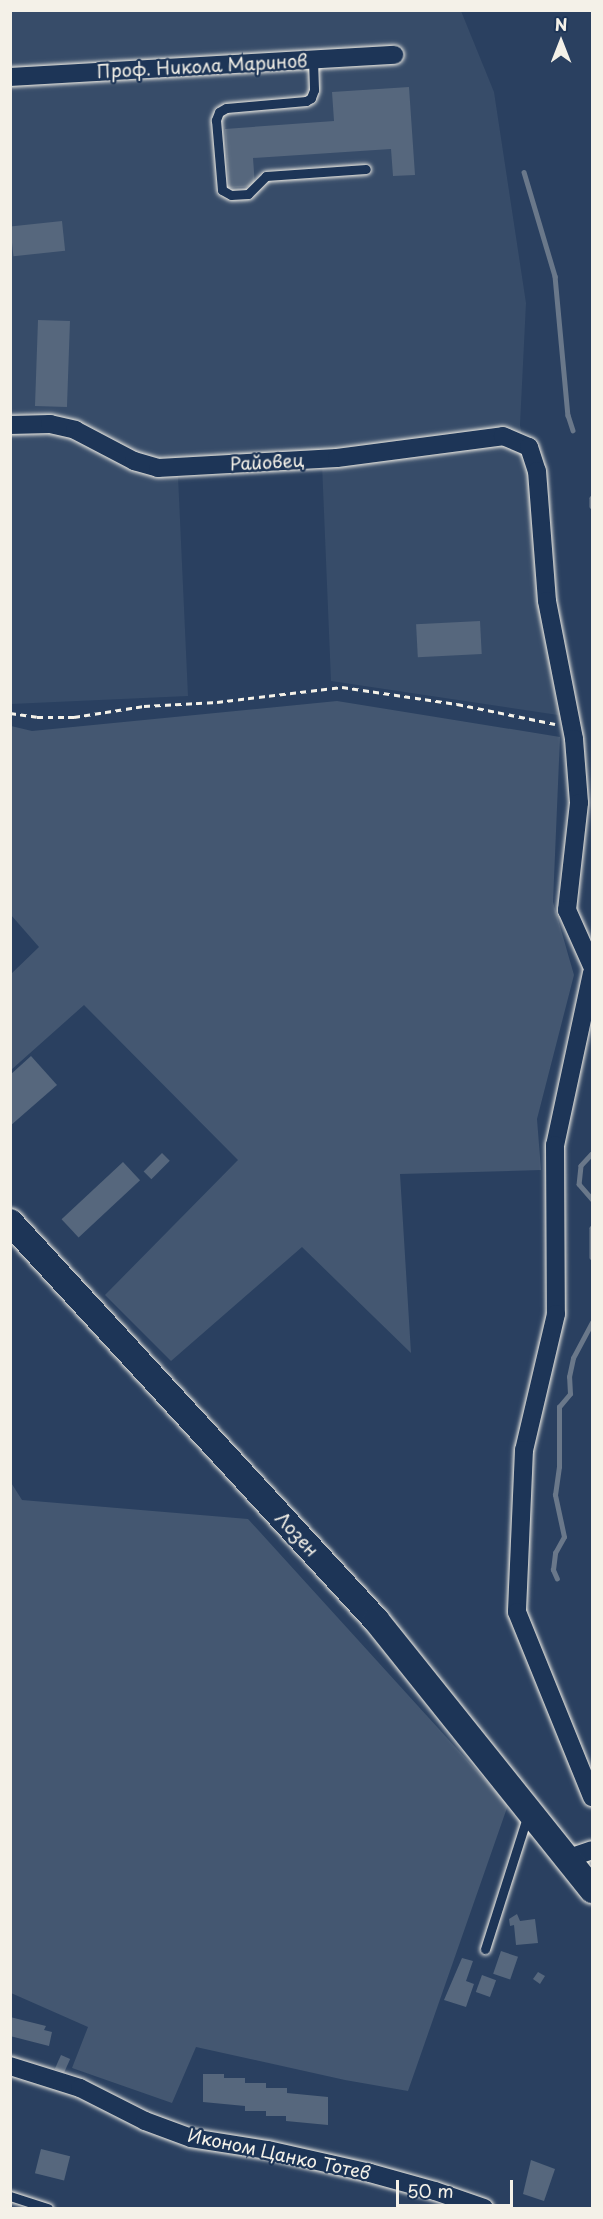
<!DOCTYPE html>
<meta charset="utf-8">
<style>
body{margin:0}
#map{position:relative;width:603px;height:2219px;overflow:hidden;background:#2a4060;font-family:"Playpen Sans",sans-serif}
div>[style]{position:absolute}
.built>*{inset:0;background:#374c69}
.green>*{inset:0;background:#445771}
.stream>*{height:4.5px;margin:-2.25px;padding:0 2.25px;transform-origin:2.25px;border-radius:2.25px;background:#6a788a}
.building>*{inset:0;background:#56677d;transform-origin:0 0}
.path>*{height:3px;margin-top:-1.5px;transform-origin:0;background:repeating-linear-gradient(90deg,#f4f1e8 0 6px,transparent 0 10.5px)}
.roads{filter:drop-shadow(0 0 2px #f4f1e8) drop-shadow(0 0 2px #f4f1e8)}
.lane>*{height:9px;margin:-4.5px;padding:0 4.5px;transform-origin:4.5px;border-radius:4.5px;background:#1d3557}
.street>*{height:18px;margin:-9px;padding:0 9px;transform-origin:9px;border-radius:9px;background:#1d3557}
.secondary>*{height:26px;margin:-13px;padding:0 13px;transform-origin:13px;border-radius:13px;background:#1d3557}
span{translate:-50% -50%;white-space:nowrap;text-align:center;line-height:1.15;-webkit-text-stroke:4.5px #1d3557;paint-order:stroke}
.street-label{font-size:18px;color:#f4f1e8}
.frame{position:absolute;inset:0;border:12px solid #f4f1e8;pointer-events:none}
.north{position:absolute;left:531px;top:12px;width:60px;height:60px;-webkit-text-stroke:4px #1d3557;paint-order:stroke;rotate:0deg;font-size:16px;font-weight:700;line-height:24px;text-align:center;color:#f4f1e8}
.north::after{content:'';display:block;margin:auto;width:21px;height:27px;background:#f4f1e8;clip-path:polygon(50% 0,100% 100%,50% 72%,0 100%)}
.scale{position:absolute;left:396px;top:2180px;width:117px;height:27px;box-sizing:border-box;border:3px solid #f4f1e8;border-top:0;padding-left:8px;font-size:18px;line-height:21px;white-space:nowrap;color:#f4f1e8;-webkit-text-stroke:4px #1d3557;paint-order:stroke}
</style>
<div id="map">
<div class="built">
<i style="clip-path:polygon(10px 11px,461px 11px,494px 92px,526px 303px,520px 425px,536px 513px,542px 601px,558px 715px,331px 681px,322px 464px,178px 476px,188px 696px,11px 704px)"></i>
</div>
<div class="green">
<i style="clip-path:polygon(337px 701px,560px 737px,553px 902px,574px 975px,537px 1119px,541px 1170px,400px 1174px,411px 1353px,302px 1247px,171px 1361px,105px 1295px,238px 1160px,84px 1005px,11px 1070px,11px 974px,39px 947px,11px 915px,11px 726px,32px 731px)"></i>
<i style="clip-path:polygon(10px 1481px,22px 1500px,248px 1519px,508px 1805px,408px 2091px,345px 2080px,196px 2047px,172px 2103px,72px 2068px,88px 2027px,11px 1993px)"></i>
</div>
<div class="stream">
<i style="left:524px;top:172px;width:109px;rotate:73.4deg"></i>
<i style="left:555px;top:276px;width:140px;rotate:84.7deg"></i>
<i style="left:568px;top:415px;width:16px;rotate:72deg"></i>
<i style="left:592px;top:498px;width:8px;rotate:90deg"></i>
<i style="left:592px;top:1154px;width:16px;rotate:133deg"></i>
<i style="left:581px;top:1166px;width:18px;rotate:96deg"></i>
<i style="left:579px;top:1184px;width:20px;rotate:49deg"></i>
<i style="left:592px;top:1228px;width:29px;rotate:90deg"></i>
<i style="left:557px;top:1579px;width:10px;rotate:-114deg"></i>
<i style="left:553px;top:1570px;width:17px;rotate:-83deg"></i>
<i style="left:555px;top:1553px;width:18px;rotate:-61deg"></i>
<i style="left:564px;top:1537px;width:43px;rotate:-102.1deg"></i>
<i style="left:555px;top:1495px;width:28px;rotate:-82deg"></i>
<i style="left:559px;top:1467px;width:60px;rotate:-90deg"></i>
<i style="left:559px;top:1407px;width:17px;rotate:-50deg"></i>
<i style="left:570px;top:1394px;width:17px;rotate:-93deg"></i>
<i style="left:569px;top:1377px;width:19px;rotate:-78deg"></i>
<i style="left:573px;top:1358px;width:40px;rotate:-62deg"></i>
</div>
<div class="building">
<i style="clip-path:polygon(409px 87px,415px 175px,393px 176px,391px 149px,253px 158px,255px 186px,229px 188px,225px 129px,334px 121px,332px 92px)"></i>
<i style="left:62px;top:221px;width:30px;height:52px;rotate:84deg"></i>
<i style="left:38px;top:320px;width:32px;height:86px;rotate:2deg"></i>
<i style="left:480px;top:621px;width:33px;height:64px;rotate:87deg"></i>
<i style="clip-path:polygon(31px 1056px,57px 1085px,10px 1126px,10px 1075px)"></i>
<i style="left:162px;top:1153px;width:11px;height:26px;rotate:45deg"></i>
<i style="left:123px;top:1162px;width:25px;height:84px;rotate:47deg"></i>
<i style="clip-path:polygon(517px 1914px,520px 1921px,535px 1919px,538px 1943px,516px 1945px,514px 1925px,510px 1926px,509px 1919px)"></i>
<i style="left:501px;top:1951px;width:18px;height:24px;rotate:19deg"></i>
<i style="clip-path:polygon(462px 1958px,473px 1961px,466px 1981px,474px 1984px,466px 2007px,444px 2000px)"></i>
<i style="clip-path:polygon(538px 1972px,545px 1976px,540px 1984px,533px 1979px)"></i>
<i style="left:482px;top:1975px;width:15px;height:18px;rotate:20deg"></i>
<i style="clip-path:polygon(10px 2017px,46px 2026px,44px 2030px,52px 2032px,49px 2046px,10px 2036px)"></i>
<i style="left:61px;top:2055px;width:10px;height:15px;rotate:24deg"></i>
<i style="clip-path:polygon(203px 2074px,224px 2074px,224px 2078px,245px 2078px,245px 2083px,266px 2083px,266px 2088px,287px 2088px,287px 2093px,328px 2097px,328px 2125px,286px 2121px,286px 2116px,266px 2116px,266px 2111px,245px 2111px,245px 2106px,203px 2102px)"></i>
<i style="left:41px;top:2149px;width:30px;height:25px;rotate:14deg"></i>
<i style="clip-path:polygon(531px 2160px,555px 2169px,544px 2201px,523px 2194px)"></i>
</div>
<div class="path">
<i style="left:10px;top:713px;width:27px;rotate:8deg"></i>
<i style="left:37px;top:717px;width:37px"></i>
<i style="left:74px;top:717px;width:71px;rotate:-8.9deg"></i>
<i style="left:144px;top:706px;width:73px;rotate:-3.1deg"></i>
<i style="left:217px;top:702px;width:126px;rotate:-6.8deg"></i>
<i style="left:342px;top:687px;width:116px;rotate:8.4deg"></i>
<i style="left:457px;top:704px;width:100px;rotate:11.5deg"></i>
</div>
<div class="roads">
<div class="lane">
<i style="left:313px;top:60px;width:30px;rotate:88deg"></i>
<i style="left:314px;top:90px;width:9px;rotate:111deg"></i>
<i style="left:311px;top:98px;width:6px;rotate:149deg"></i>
<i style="left:306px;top:101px;width:80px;rotate:175deg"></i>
<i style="left:226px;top:108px;width:8px;rotate:150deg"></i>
<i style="left:219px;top:112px;width:9px;rotate:111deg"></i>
<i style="left:216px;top:120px;width:70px;rotate:85.1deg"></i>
<i style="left:222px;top:190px;width:10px;rotate:29deg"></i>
<i style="left:231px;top:195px;width:17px;rotate:-3deg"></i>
<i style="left:248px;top:194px;width:25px;rotate:-45deg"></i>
<i style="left:266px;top:176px;width:100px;rotate:-4deg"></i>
<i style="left:485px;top:1949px;width:142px;rotate:-72.3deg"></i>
<i style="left:10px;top:2196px;width:40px;rotate:18deg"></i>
</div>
<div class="street">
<i style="left:10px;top:77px;width:385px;rotate:-3.3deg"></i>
<i style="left:10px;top:425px;width:40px;rotate:-1.4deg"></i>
<i style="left:50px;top:424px;width:26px;rotate:13deg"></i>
<i style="left:75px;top:430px;width:67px;rotate:27.7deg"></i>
<i style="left:134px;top:461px;width:25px;rotate:16deg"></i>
<i style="left:158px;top:468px;width:179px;rotate:-3.2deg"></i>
<i style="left:337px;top:458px;width:167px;rotate:-7.5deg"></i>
<i style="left:503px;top:436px;width:28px;rotate:23deg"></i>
<i style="left:529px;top:447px;width:25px;rotate:72deg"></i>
<i style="left:537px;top:471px;width:130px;rotate:85.6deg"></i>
<i style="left:547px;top:601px;width:141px;rotate:78.9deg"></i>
<i style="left:574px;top:739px;width:64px;rotate:85.5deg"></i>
<i style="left:579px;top:803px;width:108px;rotate:96.4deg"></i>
<i style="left:567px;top:910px;width:61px;rotate:65.9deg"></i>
<i style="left:592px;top:973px;width:176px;rotate:102.1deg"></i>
<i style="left:555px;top:1145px;width:169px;rotate:89.7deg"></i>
<i style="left:556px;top:1314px;width:140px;rotate:103.2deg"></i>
<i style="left:524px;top:1450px;width:162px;rotate:92.5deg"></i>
<i style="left:517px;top:1612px;width:200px;rotate:67.9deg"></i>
<i style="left:569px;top:1858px;width:24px;rotate:-19deg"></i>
<i style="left:10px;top:2066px;width:73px;rotate:17.4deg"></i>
<i style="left:80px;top:2088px;width:73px;rotate:26.9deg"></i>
<i style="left:145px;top:2121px;width:49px;rotate:20.3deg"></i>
<i style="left:191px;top:2138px;width:78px;rotate:8.9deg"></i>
<i style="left:268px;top:2150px;width:105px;rotate:12.7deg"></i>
<i style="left:370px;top:2173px;width:67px;rotate:15.5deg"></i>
<i style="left:435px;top:2191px;width:52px;rotate:19.1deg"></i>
</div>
<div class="secondary">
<i style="left:10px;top:1222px;width:541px;rotate:47.4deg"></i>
<i style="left:376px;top:1620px;width:346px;rotate:51.3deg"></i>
</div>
</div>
<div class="street-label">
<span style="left:202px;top:66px;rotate:-3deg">Проф. Никола Маринов</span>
<span style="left:267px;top:462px;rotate:-3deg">Райовец</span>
<span style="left:297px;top:1534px;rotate:47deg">Лозен</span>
<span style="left:279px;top:2154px;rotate:12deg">Иконом Цанко Тотев</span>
</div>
<div class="frame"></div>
<div class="north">N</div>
<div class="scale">50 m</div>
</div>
